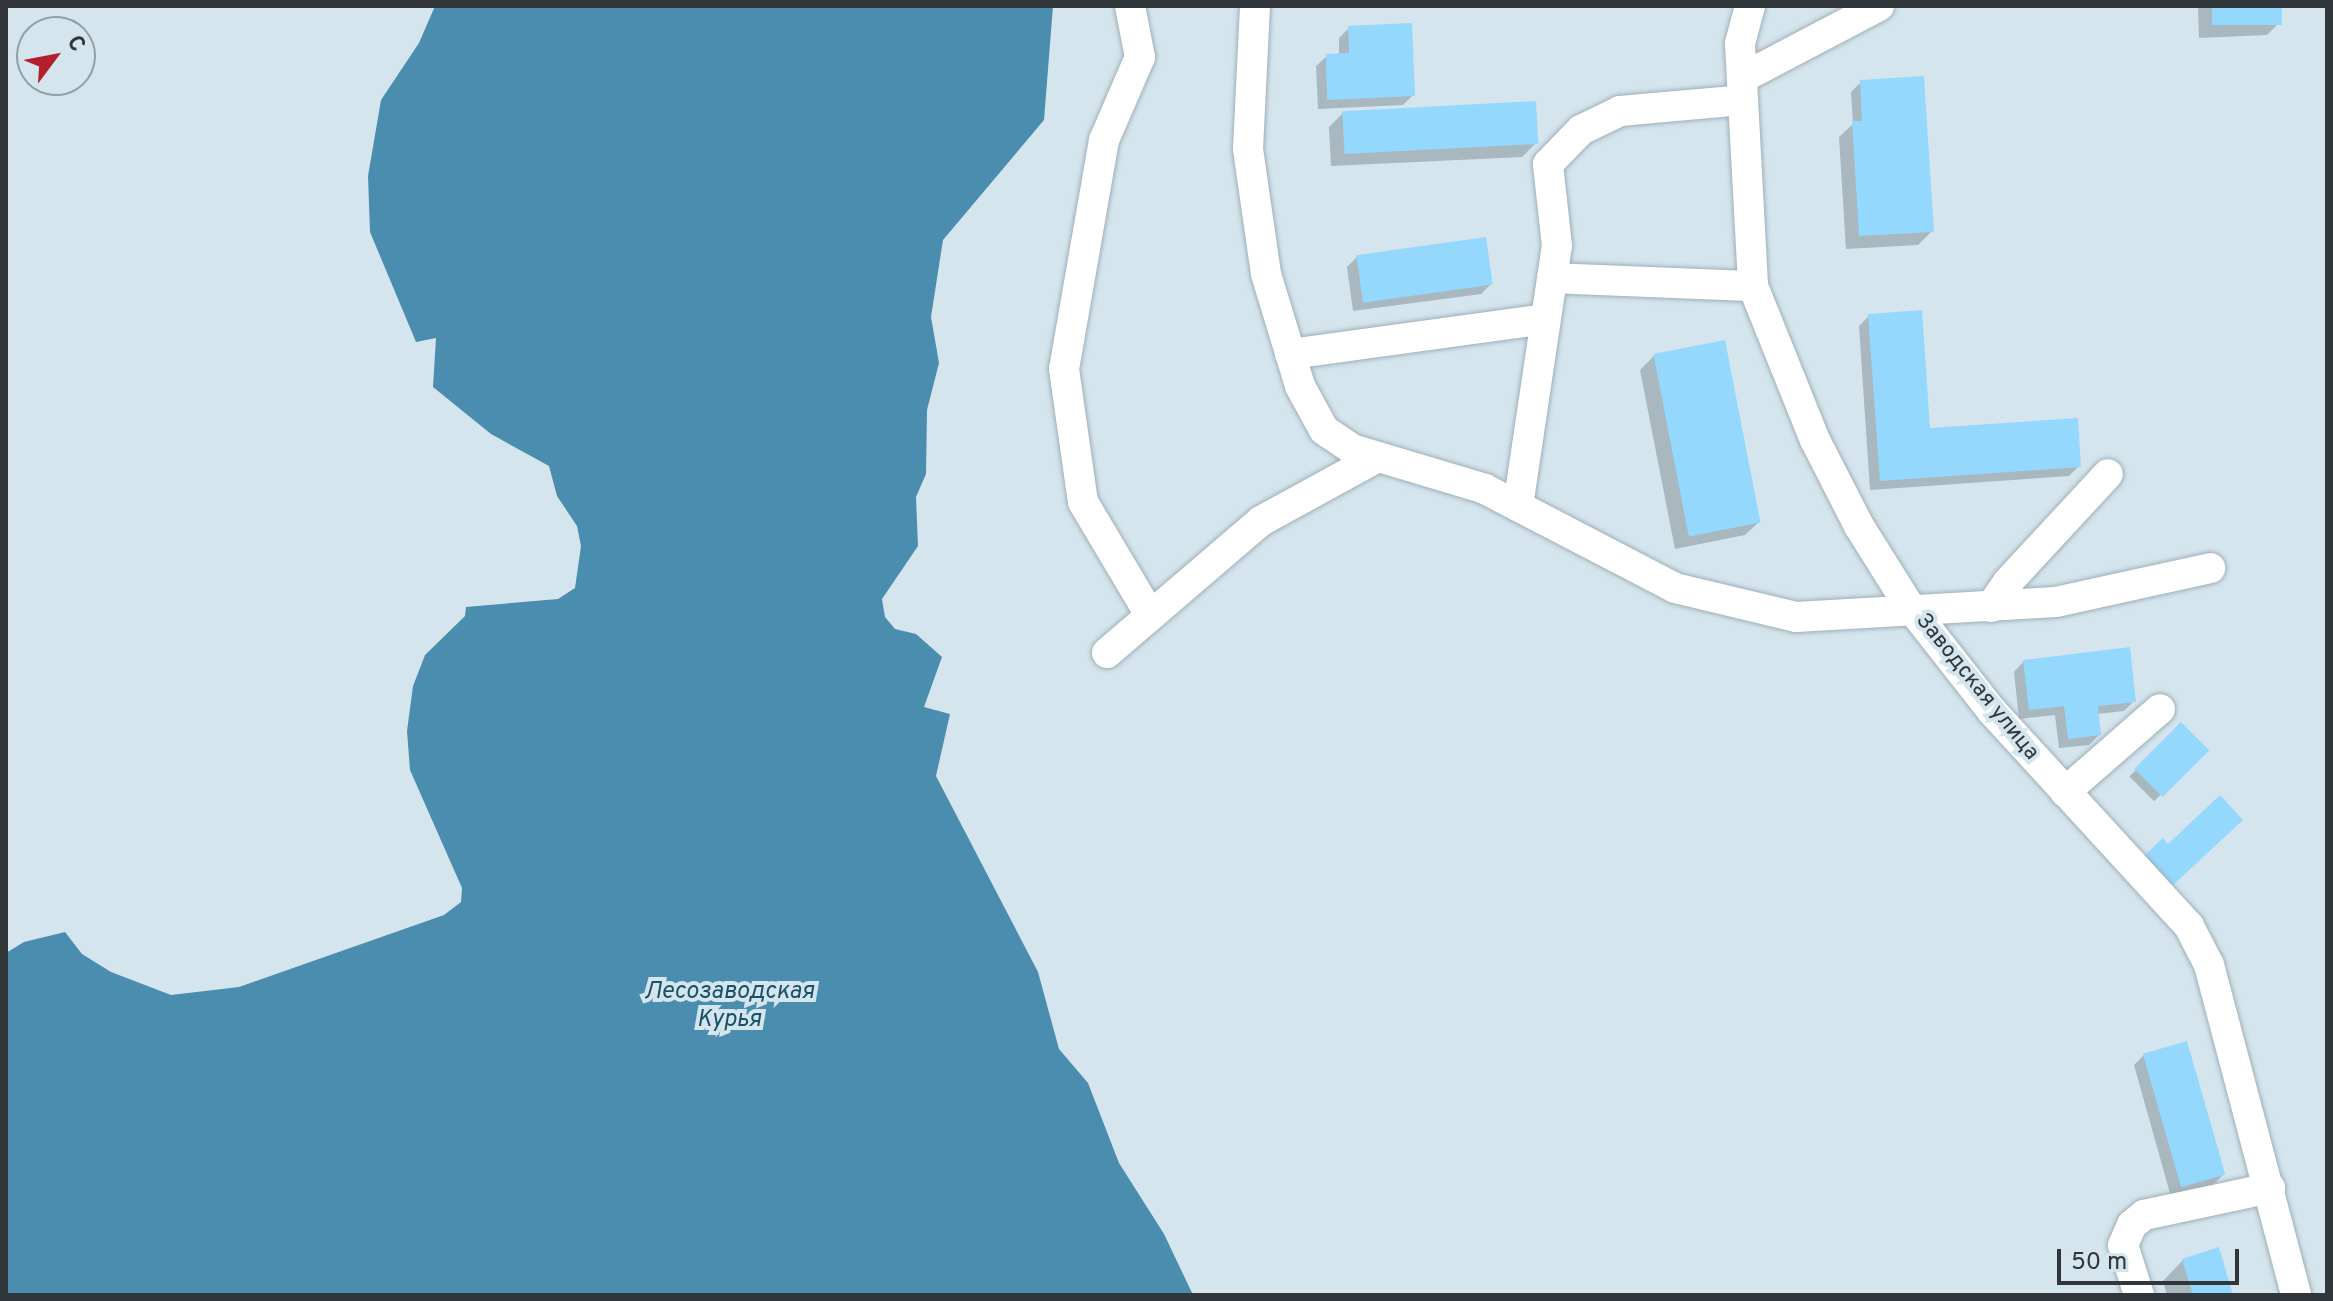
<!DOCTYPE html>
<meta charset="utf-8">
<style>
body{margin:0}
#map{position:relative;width:2333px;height:1301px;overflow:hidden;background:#d4e5ee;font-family:Overpass,sans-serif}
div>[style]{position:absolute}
.water>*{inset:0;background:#4b8daf}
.shadow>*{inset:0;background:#0003;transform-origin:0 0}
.building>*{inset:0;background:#95d8fd;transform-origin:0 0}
.roads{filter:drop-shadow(0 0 2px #9fafb7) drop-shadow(0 0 2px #9fafb7)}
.minor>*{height:30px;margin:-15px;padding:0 15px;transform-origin:15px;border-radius:15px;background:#fff}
span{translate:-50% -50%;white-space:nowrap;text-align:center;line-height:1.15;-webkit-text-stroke:8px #d4e5ee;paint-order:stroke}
.street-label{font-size:22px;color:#303639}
.water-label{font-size:24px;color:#1b5069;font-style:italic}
.frame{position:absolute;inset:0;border:8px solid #303639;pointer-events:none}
.north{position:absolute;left:16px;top:16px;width:80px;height:80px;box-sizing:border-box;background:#d4e5ee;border:2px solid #929fa6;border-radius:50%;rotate:58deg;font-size:22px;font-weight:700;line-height:32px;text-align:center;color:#303639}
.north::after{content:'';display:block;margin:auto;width:28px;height:36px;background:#b2202e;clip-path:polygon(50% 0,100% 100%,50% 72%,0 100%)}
.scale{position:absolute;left:2057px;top:1249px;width:182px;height:36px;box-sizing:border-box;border:4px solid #303639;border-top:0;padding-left:10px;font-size:24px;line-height:28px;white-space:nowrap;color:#303639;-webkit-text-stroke:6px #d4e5ee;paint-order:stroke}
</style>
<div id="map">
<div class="water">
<i style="clip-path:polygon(435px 6px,1053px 6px,1044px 120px,943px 240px,931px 317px,939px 363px,927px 410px,926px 474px,916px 497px,918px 546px,882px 599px,885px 617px,895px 629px,916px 634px,942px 657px,924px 707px,950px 714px,936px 776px,1038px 972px,1059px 1049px,1088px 1083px,1119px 1163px,1164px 1234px,1193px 1295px,6px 1295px,6px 953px,24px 942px,65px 932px,82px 954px,111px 972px,171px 995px,239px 987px,444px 915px,461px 902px,462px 888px,410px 770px,407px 731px,413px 686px,425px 655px,465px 616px,466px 607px,558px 599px,575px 588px,581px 546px,577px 526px,557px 496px,549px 466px,491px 434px,433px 387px,436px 338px,416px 342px,370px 232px,368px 176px,381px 100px,419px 43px)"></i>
</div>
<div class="shadow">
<i style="clip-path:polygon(2198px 6px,2280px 6px,2280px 22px,2267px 35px,2199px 38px)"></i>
<i style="clip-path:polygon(1349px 28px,1413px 95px,1403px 105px,1318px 109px,1316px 66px,1327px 56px,1339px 56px,1339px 38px)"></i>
<i style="clip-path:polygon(1861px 82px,1932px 231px,1918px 245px,1846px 249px,1839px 137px,1853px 124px,1851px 92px)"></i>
<i style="clip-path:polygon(1343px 113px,1536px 143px,1522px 157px,1331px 166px,1329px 127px)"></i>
<i style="clip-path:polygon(1357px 257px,1491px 284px,1481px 294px,1353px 311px,1347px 267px)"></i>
<i style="clip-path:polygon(1869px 316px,1928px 430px,2079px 466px,2069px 476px,1870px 490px,1859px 326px)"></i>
<i style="clip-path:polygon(1654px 356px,1759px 522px,1745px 535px,1675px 549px,1640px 370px)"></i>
<i style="clip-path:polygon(2024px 661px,2134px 701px,2124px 711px,2097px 714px,2099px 735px,2089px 745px,2059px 748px,2055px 715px,2019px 719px,2014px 672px)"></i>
<i style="left:2181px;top:725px;width:35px;height:73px;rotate:45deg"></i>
<i style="clip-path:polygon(2144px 1055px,2223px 1175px,2213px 1185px,2171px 1197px,2134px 1065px)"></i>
<i style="clip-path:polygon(2183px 1260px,2231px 1295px,2167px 1295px,2163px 1281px)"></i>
</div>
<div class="building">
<i style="left:2212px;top:6px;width:70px;height:19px"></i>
<i style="clip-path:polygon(1412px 23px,1415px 96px,1327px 100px,1326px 54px,1349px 53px,1348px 26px)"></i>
<i style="clip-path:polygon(1924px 76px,1934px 232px,1859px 236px,1852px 121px,1862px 121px,1860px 80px)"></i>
<i style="left:1536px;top:101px;width:43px;height:194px;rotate:87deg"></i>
<i style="left:1486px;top:237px;width:48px;height:131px;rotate:82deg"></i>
<i style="clip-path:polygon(1922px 310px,1930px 428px,2078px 418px,2081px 467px,1880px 481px,1868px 314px)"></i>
<i style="left:1725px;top:340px;width:186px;height:73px;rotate:79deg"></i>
<i style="clip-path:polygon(2130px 647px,2136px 702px,2098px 706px,2101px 735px,2068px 739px,2064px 706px,2029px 710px,2023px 660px)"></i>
<i style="left:2181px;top:722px;width:40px;height:66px;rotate:45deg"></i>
<i style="clip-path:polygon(2220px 795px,2243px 820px,2172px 886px,2144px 856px,2163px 838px,2168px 844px)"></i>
<i style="left:2187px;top:1041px;width:139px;height:46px;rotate:74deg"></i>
<i style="clip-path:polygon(2219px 1247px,2233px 1295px,2193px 1295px,2182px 1259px)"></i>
</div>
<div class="roads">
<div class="minor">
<i style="left:1130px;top:6px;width:52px;rotate:78.9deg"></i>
<i style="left:1140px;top:57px;width:90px;rotate:113.4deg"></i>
<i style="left:1104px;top:140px;width:232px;rotate:99.9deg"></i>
<i style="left:1064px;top:369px;width:134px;rotate:81.9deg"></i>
<i style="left:1083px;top:502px;width:131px;rotate:59.3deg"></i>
<i style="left:1255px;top:6px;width:143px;rotate:92.8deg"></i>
<i style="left:1248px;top:149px;width:126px;rotate:81.8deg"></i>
<i style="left:1266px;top:274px;width:117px;rotate:73.1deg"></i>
<i style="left:1300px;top:386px;width:50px;rotate:61.4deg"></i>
<i style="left:1324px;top:430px;width:34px;rotate:34deg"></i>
<i style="left:1352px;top:449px;width:139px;rotate:16.7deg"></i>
<i style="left:1485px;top:489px;width:214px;rotate:27.5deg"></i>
<i style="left:1675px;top:588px;width:124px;rotate:13.5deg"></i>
<i style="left:1796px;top:617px;width:260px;rotate:-3.3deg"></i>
<i style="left:2056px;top:602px;width:158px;rotate:-12.4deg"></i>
<i style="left:1750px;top:6px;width:39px;rotate:105deg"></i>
<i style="left:1740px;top:44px;width:242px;rotate:86.9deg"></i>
<i style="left:1753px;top:286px;width:166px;rotate:68.1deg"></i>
<i style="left:1815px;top:440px;width:97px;rotate:62.9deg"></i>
<i style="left:1859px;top:526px;width:92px;rotate:57.9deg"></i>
<i style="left:1908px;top:604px;width:136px;rotate:51.9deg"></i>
<i style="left:1992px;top:711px;width:292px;rotate:47.5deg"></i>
<i style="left:2189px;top:926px;width:44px;rotate:62.9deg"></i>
<i style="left:2209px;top:965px;width:341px;rotate:75.2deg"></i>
<i style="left:1742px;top:78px;width:155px;rotate:-27.7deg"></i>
<i style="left:1552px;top:278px;width:201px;rotate:2.3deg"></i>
<i style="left:1290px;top:354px;width:257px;rotate:-7.8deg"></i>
<i style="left:1518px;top:506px;width:263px;rotate:-81.5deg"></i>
<i style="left:1557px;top:246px;width:82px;rotate:-96.3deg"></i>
<i style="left:1548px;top:164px;width:47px;rotate:-45.9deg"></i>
<i style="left:1581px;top:130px;width:43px;rotate:-26deg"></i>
<i style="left:1620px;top:111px;width:123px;rotate:-5.1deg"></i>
<i style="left:1991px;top:607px;width:30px;rotate:-56deg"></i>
<i style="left:2008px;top:582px;width:147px;rotate:-47.2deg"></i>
<i style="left:1107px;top:653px;width:203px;rotate:-40.6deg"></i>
<i style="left:1261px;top:521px;width:133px;rotate:-28.7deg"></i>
<i style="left:2065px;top:792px;width:126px;rotate:-41.1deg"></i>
<i style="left:2139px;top:1295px;width:52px;rotate:-107.7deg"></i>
<i style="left:2123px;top:1245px;width:22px;rotate:-66deg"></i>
<i style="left:2132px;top:1225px;width:16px;rotate:-40deg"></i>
<i style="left:2144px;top:1215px;width:129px;rotate:-12.1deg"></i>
</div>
</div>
<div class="street-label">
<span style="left:1977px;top:687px;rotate:51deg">Заводская улица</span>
</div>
<div class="water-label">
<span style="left:729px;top:1007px">Лесозаводская<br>Курья</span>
</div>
<div class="frame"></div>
<div class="north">С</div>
<div class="scale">50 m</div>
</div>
